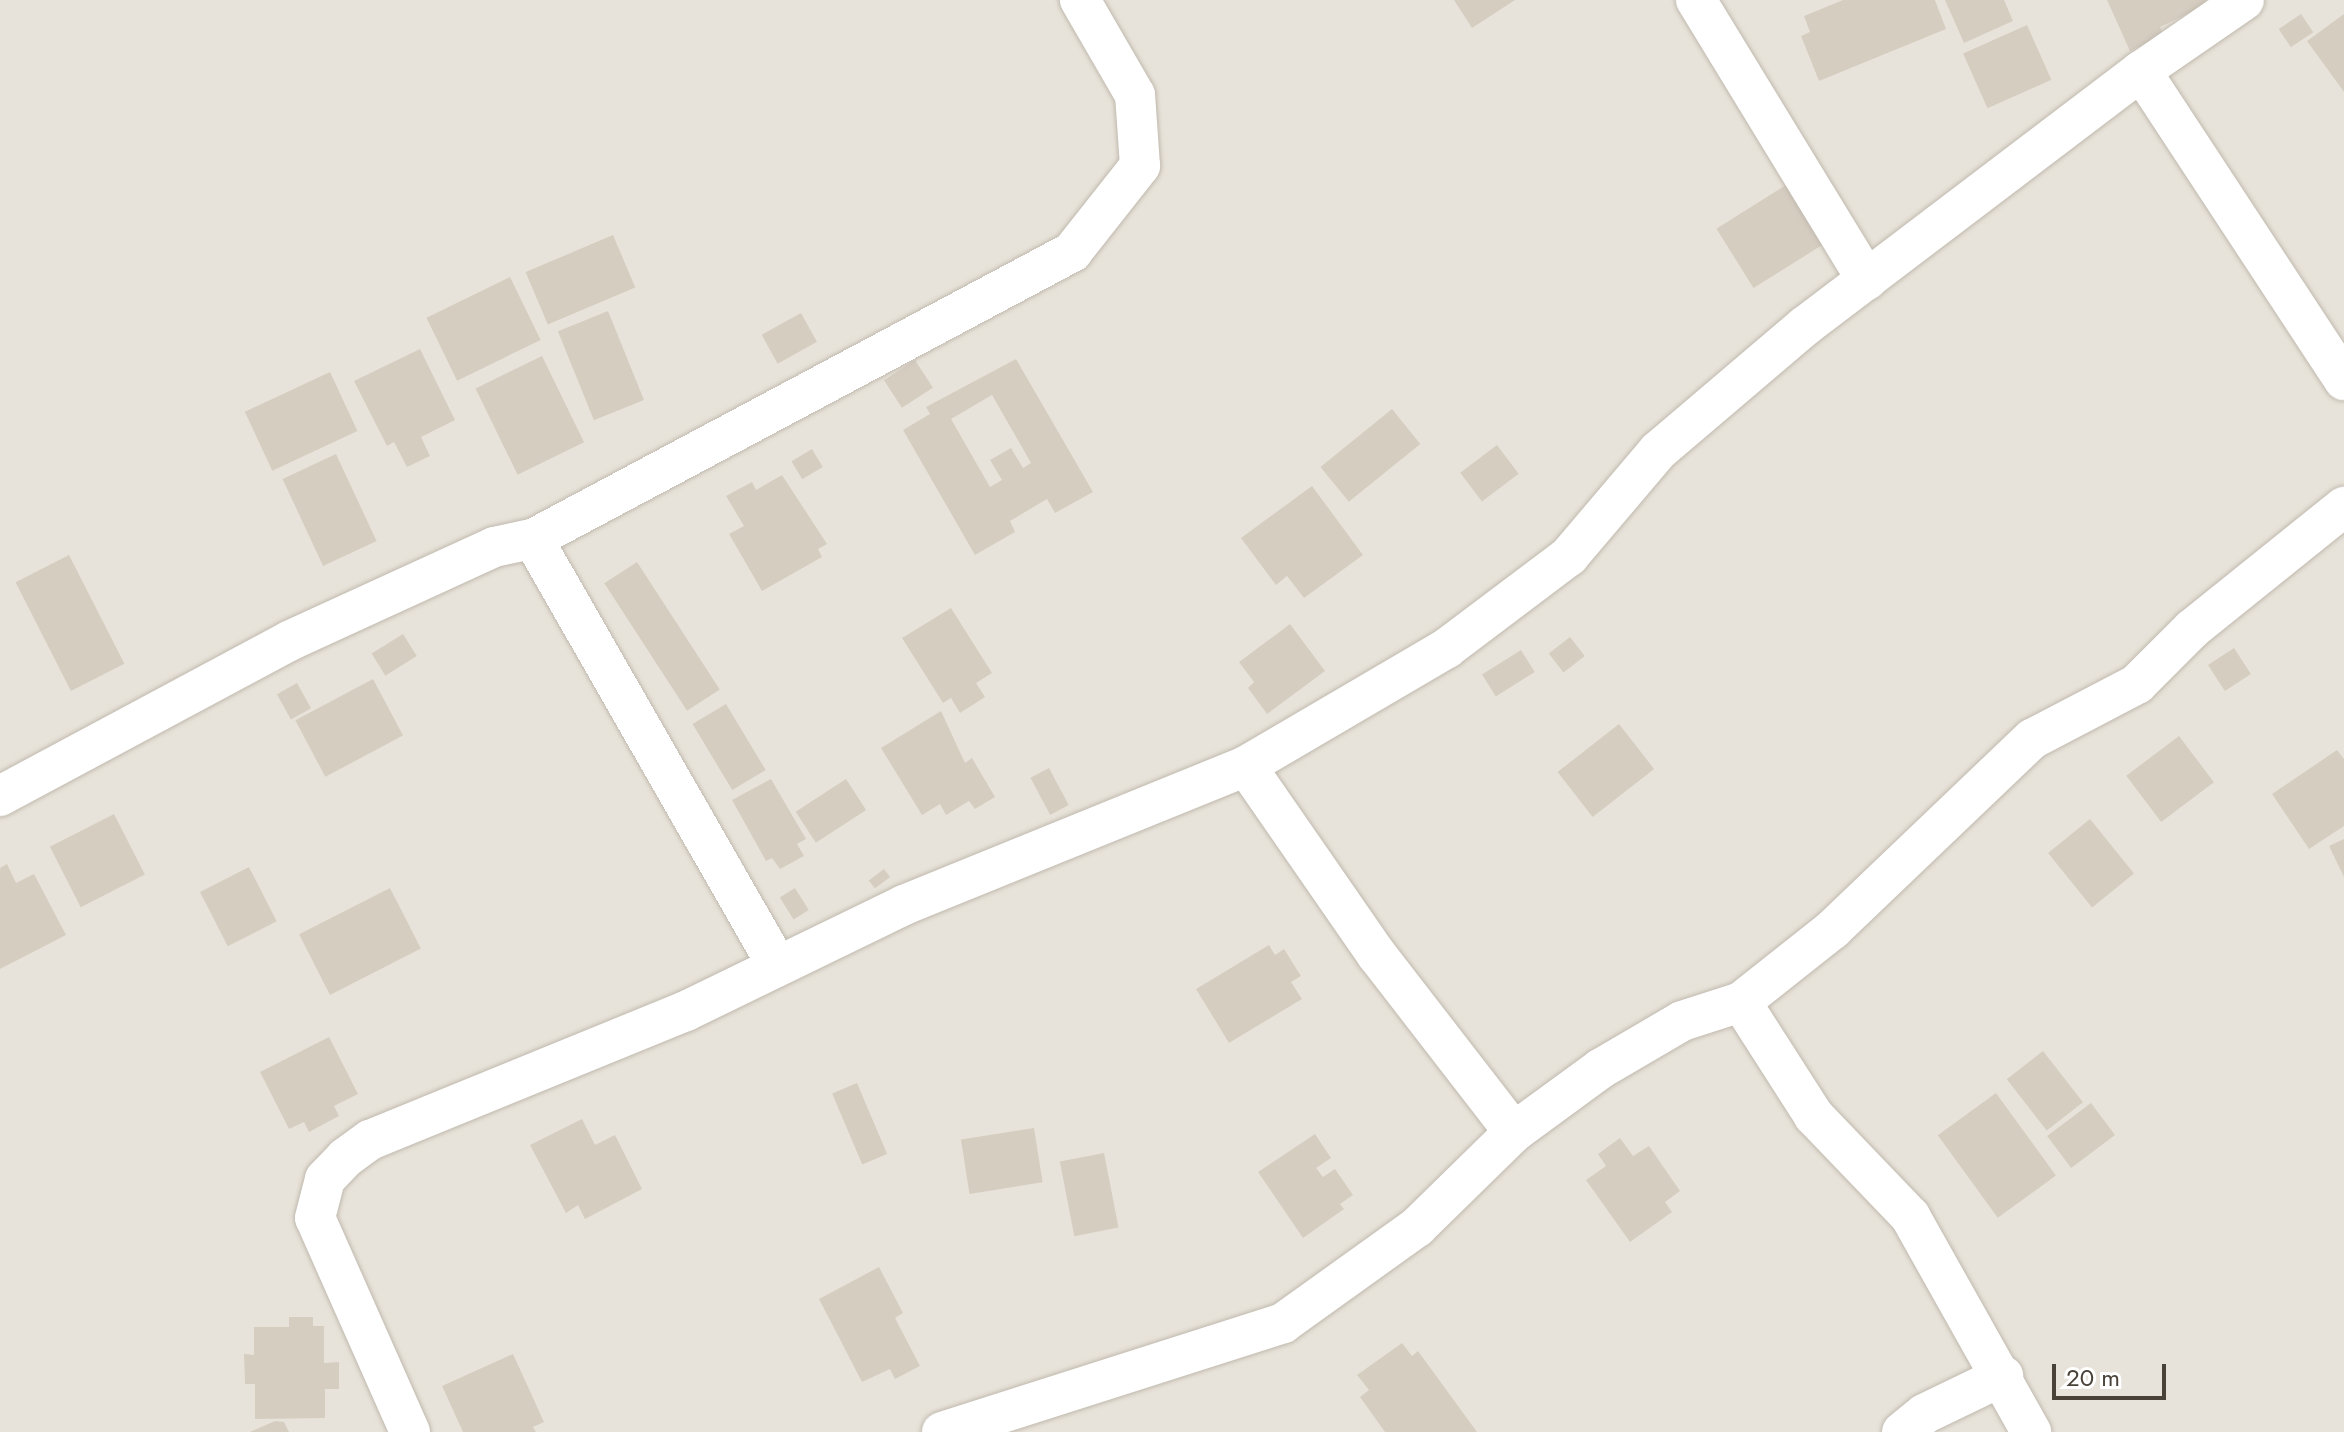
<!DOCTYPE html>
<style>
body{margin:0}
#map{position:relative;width:2344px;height:1432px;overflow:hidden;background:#f5f2eb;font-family:Jost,sans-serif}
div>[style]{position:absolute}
.residential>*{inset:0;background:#e8e3da;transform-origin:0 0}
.building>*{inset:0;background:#d6cdc1;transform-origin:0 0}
.roads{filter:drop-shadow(0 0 2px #c0b9ae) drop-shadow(0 0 2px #c0b9ae)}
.street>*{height:40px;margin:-20px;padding:0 20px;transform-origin:20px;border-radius:20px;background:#fff}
span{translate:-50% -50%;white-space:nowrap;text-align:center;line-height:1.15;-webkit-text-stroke:6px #fff;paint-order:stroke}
.scale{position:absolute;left:2052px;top:1364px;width:114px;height:36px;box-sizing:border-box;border:4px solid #494239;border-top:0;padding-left:10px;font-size:24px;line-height:28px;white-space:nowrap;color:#494239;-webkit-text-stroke:6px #fff;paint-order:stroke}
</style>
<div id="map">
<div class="residential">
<i style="left:0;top:0;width:2344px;height:1432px"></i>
</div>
<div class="building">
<i style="clip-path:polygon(1454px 0,1515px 0,1472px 28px)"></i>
<i style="clip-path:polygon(1843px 0,1935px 0,1946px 29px,1819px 81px,1801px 36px,1810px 32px,1804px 16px)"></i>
<i style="clip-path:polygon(1945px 0,2004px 0,2013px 21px,1964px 43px)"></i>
<i style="clip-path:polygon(2107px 0,2206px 0,2208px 4px,2160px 27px,2163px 35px,2130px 51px)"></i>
<i style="left:2301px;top:14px;width:22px;height:27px;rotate:56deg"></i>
<i style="clip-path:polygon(2344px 14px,2344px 92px,2307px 41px)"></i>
<i style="left:2027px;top:25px;width:60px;height:70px;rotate:66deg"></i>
<i style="left:1791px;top:182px;width:70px;height:88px;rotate:58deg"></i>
<i style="left:613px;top:235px;width:57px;height:95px;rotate:67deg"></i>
<i style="left:510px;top:277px;width:70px;height:93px;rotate:64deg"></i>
<i style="left:608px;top:311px;width:96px;height:54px;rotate:68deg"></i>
<i style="left:801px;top:313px;width:33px;height:45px;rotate:61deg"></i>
<i style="clip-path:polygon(420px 349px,455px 420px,421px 437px,430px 456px,407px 467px,394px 442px,387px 446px,354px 381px)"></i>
<i style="left:542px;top:356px;width:96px;height:74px;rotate:64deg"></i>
<i style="clip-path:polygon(evenodd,1016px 359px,1093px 492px,1055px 513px,1047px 499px,1010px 521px,1015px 532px,975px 555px,903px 430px,930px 414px,926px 407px,1016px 359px,992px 395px,1031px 463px,1023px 468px,1011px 448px,990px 460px,1002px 480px,990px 487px,951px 419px,992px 395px)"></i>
<i style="left:915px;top:360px;width:33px;height:37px;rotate:57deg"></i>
<i style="left:330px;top:372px;width:65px;height:94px;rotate:65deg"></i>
<i style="left:1392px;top:409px;width:45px;height:92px;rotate:51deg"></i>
<i style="left:1497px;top:445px;width:36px;height:46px;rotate:53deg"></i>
<i style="left:812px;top:449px;width:21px;height:24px;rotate:59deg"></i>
<i style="left:336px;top:454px;width:96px;height:59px;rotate:65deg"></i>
<i style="clip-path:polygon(782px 475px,827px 544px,818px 549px,822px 557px,762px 591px,729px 534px,744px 526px,726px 496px,752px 482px,756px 490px)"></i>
<i style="clip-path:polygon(1312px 486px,1363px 555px,1304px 598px,1287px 576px,1276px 585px,1241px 538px)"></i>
<i style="left:69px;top:555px;width:122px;height:60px;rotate:63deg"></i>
<i style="left:637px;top:562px;width:152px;height:39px;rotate:57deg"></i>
<i style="clip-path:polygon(951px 608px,992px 673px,976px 683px,985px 697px,960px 713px,951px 698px,943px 703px,902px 638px)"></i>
<i style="clip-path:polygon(1290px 624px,1325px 671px,1267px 714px,1248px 688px,1254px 682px,1239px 662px)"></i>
<i style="left:403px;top:634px;width:26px;height:37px;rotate:58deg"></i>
<i style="left:1570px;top:637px;width:24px;height:27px;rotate:52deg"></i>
<i style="left:2234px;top:648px;width:31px;height:31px;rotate:57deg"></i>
<i style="left:1521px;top:650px;width:26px;height:46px;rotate:58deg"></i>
<i style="left:373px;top:679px;width:64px;height:88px;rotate:62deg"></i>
<i style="left:297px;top:683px;width:29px;height:23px;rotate:61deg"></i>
<i style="left:726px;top:704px;width:77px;height:39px;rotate:59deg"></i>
<i style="clip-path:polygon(941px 711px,965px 763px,972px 758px,995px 797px,975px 809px,969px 801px,946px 815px,940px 804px,922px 815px,881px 748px)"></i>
<i style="left:1619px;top:724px;width:57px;height:78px;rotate:52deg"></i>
<i style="left:2179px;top:736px;width:58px;height:66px;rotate:53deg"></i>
<i style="clip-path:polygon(2337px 750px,2344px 759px,2344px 826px,2309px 849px,2272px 794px)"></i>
<i style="left:1049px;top:768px;width:42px;height:21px;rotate:62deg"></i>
<i style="clip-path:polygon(771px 779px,806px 839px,797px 844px,804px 856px,780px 869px,772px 858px,766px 861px,732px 800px)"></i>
<i style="left:846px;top:779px;width:37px;height:60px;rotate:57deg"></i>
<i style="left:114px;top:814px;width:68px;height:72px;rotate:63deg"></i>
<i style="left:2090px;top:819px;width:70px;height:54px;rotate:51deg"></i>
<i style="clip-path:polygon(2344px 839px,2344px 877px,2329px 846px)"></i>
<i style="clip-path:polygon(7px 864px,16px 883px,34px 874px,66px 935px,0 969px,0 868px)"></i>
<i style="left:249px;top:867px;width:61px;height:55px;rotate:63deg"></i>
<i style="left:884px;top:869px;width:10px;height:19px;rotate:53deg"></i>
<i style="left:390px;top:888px;width:68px;height:102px;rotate:63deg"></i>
<i style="left:795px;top:888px;width:26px;height:18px;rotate:58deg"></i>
<i style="clip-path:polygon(1269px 945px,1275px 955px,1284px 949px,1301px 976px,1291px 982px,1302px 999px,1229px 1043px,1196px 989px)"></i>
<i style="clip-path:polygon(329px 1037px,358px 1094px,334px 1106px,339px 1116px,309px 1132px,304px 1122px,289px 1129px,260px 1072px)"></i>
<i style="left:2043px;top:1051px;width:65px;height:46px;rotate:52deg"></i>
<i style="left:857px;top:1083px;width:77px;height:27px;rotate:67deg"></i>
<i style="left:1996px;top:1093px;width:102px;height:72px;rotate:54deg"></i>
<i style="left:2091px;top:1103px;width:40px;height:55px;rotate:53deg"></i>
<i style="clip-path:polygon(582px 1119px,595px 1145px,615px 1135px,642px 1189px,585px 1219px,578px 1205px,566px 1213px,530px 1145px)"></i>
<i style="left:1034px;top:1128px;width:55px;height:74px;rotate:81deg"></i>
<i style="clip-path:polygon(1315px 1134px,1331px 1158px,1316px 1168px,1323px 1177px,1335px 1169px,1353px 1195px,1340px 1204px,1344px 1209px,1303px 1238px,1258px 1172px)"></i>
<i style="clip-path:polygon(1620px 1138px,1633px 1156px,1649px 1146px,1680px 1191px,1665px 1202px,1672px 1212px,1630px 1242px,1586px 1180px,1606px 1166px,1598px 1154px)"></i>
<i style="left:1104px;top:1153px;width:76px;height:45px;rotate:79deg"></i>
<i style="clip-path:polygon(879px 1267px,903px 1313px,895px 1318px,920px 1366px,895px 1379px,890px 1369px,862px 1382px,819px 1299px)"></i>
<i style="clip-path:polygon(289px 1317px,313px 1317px,313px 1326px,324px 1326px,324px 1363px,339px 1362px,339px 1389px,325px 1389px,325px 1418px,255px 1419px,255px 1384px,245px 1384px,244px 1354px,254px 1355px,254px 1327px,289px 1327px)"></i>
<i style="clip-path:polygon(1402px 1343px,1412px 1356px,1418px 1351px,1477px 1432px,1385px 1432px,1360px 1397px,1369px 1390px,1357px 1375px)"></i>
<i style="clip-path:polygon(513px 1354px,544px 1422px,533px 1427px,536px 1432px,463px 1432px,442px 1386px)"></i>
<i style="clip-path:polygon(275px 1421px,284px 1422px,289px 1432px,250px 1432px)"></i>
</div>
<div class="roads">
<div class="street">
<i style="left:1696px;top:0;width:328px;rotate:58.6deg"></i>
<i style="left:2141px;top:71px;width:370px;rotate:56.7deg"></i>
<i style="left:533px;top:539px;width:611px;rotate:-28.03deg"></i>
<i style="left:1072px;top:252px;width:110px;rotate:-51.7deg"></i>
<i style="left:1140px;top:166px;width:71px;rotate:-94deg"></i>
<i style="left:1135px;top:95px;width:110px;rotate:-120.1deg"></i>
<i style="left:1246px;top:766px;width:230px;rotate:55.3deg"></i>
<i style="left:1377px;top:955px;width:224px;rotate:52.3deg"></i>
<i style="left:0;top:796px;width:328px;rotate:-28.2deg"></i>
<i style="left:289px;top:641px;width:226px;rotate:-24.6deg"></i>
<i style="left:494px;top:547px;width:40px;rotate:-12deg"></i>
<i style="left:533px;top:539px;width:492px;rotate:60.2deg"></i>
<i style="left:1741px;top:1002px;width:135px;rotate:57.4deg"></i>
<i style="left:1814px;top:1116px;width:139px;rotate:46.2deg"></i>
<i style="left:1910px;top:1216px;width:248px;rotate:60.7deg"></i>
<i style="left:410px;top:1432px;width:234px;rotate:-113.9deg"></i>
<i style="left:315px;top:1218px;width:40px;rotate:-75.6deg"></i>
<i style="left:325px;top:1179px;width:29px;rotate:-46deg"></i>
<i style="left:345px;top:1158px;width:31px;rotate:-36deg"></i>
<i style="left:370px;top:1140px;width:341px;rotate:-22.2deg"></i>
<i style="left:686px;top:1011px;width:242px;rotate:-25.9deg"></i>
<i style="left:904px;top:905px;width:369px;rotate:-22.1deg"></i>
<i style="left:1246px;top:766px;width:233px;rotate:-30.4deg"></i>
<i style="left:1447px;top:648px;width:153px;rotate:-37deg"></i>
<i style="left:1569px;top:556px;width:138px;rotate:-49.7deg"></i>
<i style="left:1658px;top:451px;width:193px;rotate:-40.4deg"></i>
<i style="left:1805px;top:326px;width:422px;rotate:-37.2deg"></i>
<i style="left:2141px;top:71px;width:125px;rotate:-34.6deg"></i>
<i style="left:942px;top:1432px;width:358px;rotate:-17.7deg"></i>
<i style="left:1283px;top:1323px;width:165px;rotate:-35.6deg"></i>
<i style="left:1417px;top:1227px;width:136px;rotate:-44.4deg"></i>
<i style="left:1514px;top:1132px;width:107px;rotate:-36.2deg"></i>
<i style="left:1600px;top:1069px;width:95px;rotate:-30.3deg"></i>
<i style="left:1682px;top:1021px;width:62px;rotate:-17.9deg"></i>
<i style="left:1741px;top:1002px;width:117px;rotate:-38.4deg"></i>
<i style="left:1833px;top:929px;width:275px;rotate:-43.7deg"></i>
<i style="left:2032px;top:739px;width:119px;rotate:-27.6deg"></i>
<i style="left:2137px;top:684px;width:78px;rotate:-45deg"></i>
<i style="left:2192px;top:629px;width:195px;rotate:-38.8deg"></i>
<i style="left:1902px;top:1432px;width:28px;rotate:-39deg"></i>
<i style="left:1924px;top:1414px;width:88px;rotate:-25.7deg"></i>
</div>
</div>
<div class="scale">20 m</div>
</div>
